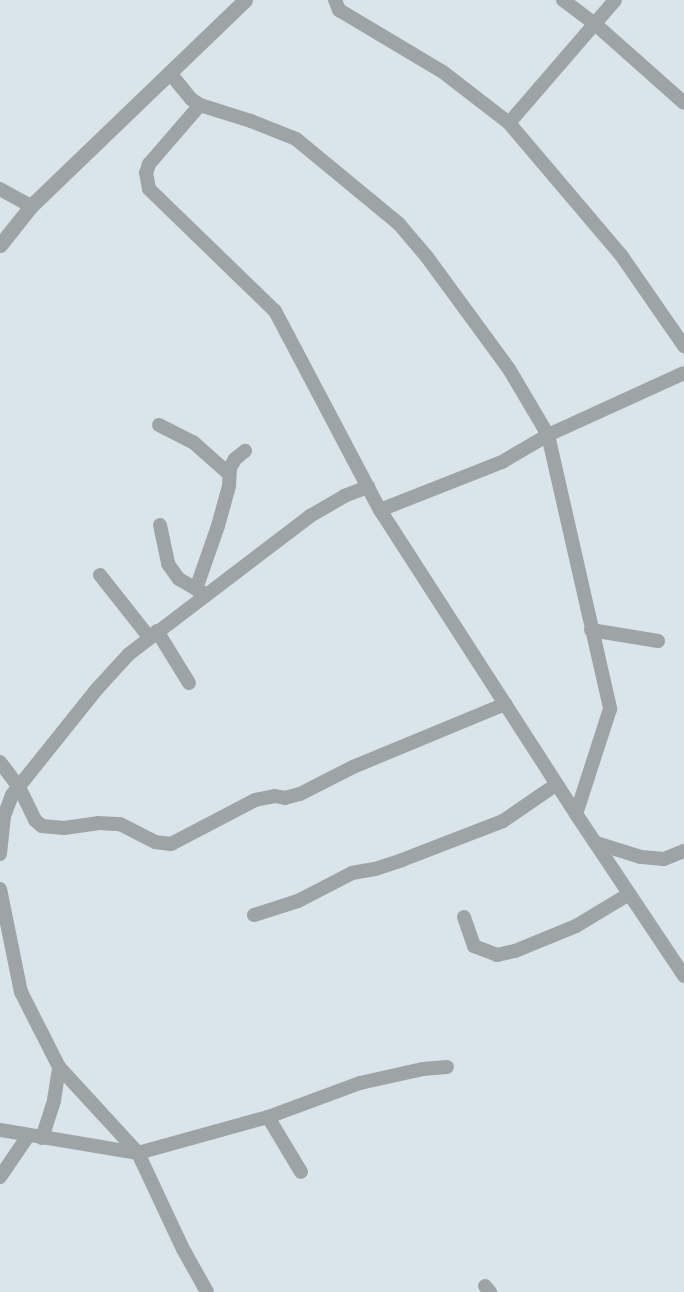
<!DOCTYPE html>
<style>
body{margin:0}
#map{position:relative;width:684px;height:1292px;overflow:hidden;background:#dae5eb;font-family:"Source Serif 4",serif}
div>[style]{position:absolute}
.minor>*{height:14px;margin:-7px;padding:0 7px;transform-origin:7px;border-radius:7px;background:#9ea3a5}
.tertiary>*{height:15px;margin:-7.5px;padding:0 7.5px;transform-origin:7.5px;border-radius:7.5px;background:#9ea3a5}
span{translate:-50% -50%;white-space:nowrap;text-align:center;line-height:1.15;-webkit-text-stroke:4.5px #e7f2f8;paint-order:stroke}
</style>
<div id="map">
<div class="minor">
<i style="left:335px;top:0;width:11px;rotate:68deg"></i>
<i style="left:339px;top:10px;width:121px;rotate:30.8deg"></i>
<i style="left:443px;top:72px;width:83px;rotate:37.7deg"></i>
<i style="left:509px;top:123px;width:173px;rotate:49.7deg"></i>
<i style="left:621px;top:255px;width:111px;rotate:55.3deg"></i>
<i style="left:563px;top:0;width:39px;rotate:37deg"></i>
<i style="left:594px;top:23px;width:120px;rotate:41.6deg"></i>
<i style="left:170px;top:73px;width:33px;rotate:51deg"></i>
<i style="left:191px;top:99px;width:11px;rotate:34deg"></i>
<i style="left:200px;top:105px;width:53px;rotate:17.4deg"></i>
<i style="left:251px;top:121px;width:48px;rotate:21.8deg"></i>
<i style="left:296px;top:139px;width:134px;rotate:39.5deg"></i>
<i style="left:399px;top:224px;width:43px;rotate:49.7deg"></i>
<i style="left:427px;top:257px;width:139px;rotate:53.8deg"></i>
<i style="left:509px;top:369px;width:77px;rotate:59.4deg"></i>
<i style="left:548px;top:435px;width:281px;rotate:77.2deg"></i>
<i style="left:610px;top:709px;width:110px;rotate:107.9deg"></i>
<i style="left:576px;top:814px;width:195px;rotate:56.3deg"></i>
<i style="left:200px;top:105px;width:78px;rotate:130.8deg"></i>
<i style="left:149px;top:164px;width:9px;rotate:108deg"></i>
<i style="left:146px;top:173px;width:16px;rotate:79deg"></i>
<i style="left:149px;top:189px;width:175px;rotate:44.1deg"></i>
<i style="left:275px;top:311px;width:225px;rotate:62.2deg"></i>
<i style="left:509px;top:123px;width:162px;rotate:-49.2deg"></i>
<i style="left:0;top:189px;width:35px;rotate:29deg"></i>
<i style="left:159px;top:425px;width:38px;rotate:27deg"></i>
<i style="left:193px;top:442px;width:48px;rotate:41.6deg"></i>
<i style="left:160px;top:525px;width:40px;rotate:78deg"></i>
<i style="left:168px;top:564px;width:19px;rotate:54deg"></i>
<i style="left:179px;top:579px;width:28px;rotate:30deg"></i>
<i style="left:100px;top:575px;width:79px;rotate:51.7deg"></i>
<i style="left:196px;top:589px;width:67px;rotate:-70.8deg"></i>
<i style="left:218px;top:526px;width:41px;rotate:-74.6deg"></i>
<i style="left:229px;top:486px;width:18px;rotate:-87deg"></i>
<i style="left:230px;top:468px;width:10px;rotate:-61deg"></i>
<i style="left:235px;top:459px;width:13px;rotate:-39deg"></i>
<i style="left:591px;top:630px;width:68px;rotate:9.3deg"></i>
<i style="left:157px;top:631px;width:61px;rotate:58.4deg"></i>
<i style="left:0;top:762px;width:31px;rotate:53deg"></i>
<i style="left:19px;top:787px;width:37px;rotate:64deg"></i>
<i style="left:35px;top:820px;width:9px;rotate:41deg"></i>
<i style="left:42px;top:826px;width:22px;rotate:5deg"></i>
<i style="left:64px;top:828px;width:34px;rotate:-8deg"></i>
<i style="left:98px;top:823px;width:22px;rotate:3deg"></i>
<i style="left:120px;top:824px;width:39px;rotate:27deg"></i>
<i style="left:155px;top:842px;width:16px;rotate:7deg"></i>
<i style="left:171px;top:844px;width:95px;rotate:-27.6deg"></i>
<i style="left:255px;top:800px;width:20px;rotate:-11deg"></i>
<i style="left:275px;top:796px;width:10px;rotate:11deg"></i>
<i style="left:285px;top:798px;width:16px;rotate:-15deg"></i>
<i style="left:300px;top:794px;width:59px;rotate:-27deg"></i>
<i style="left:353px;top:767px;width:165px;rotate:-22.5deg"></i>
<i style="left:576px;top:814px;width:362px;rotate:-122.8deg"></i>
<i style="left:380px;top:510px;width:131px;rotate:-21.5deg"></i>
<i style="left:502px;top:462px;width:53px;rotate:-30.4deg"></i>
<i style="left:548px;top:435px;width:149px;rotate:-24.5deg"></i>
<i style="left:596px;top:843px;width:47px;rotate:17.3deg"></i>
<i style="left:641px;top:857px;width:23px;rotate:5deg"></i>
<i style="left:664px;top:859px;width:22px;rotate:-22deg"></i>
<i style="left:0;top:854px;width:38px;rotate:-84deg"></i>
<i style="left:4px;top:816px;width:22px;rotate:-69deg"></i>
<i style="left:12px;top:795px;width:134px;rotate:-51.3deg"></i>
<i style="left:96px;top:690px;width:49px;rotate:-47.5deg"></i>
<i style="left:129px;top:654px;width:228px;rotate:-37.3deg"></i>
<i style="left:310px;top:516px;width:39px;rotate:-30deg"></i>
<i style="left:344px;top:496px;width:26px;rotate:-21deg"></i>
<i style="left:0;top:889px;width:105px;rotate:78.5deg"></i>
<i style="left:21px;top:992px;width:84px;rotate:63.1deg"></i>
<i style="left:59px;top:1067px;width:117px;rotate:47.4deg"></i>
<i style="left:138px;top:1153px;width:106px;rotate:64.9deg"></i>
<i style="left:183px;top:1249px;width:49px;rotate:60.8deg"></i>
<i style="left:254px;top:915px;width:46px;rotate:-17.7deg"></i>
<i style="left:298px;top:901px;width:61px;rotate:-27.4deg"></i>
<i style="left:352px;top:873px;width:23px;rotate:-10deg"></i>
<i style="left:375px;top:869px;width:28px;rotate:-18deg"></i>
<i style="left:402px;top:860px;width:108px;rotate:-21.1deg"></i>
<i style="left:503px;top:821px;width:65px;rotate:-34.4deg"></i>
<i style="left:464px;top:917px;width:31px;rotate:71deg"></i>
<i style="left:474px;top:946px;width:25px;rotate:21deg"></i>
<i style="left:497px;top:955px;width:18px;rotate:-13deg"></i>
<i style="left:515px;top:951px;width:66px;rotate:-22.3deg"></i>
<i style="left:576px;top:926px;width:62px;rotate:-31.1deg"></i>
<i style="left:268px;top:1117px;width:64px;rotate:59deg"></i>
<i style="left:0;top:1130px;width:140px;rotate:9.5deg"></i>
<i style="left:138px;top:1153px;width:135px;rotate:-15.5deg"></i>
<i style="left:268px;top:1117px;width:98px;rotate:-20.3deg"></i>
<i style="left:360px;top:1083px;width:65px;rotate:-12.5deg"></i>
<i style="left:423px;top:1069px;width:24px;rotate:-5deg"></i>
<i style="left:42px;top:1138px;width:40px;rotate:-72deg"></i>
<i style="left:54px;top:1100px;width:33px;rotate:-81deg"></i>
<i style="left:0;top:1177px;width:50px;rotate:-55.7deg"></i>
<i style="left:485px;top:1286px;width:8px;rotate:50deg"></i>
</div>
<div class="tertiary">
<i style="left:0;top:245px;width:50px;rotate:-51.5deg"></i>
<i style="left:31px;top:206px;width:297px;rotate:-43.9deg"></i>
</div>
</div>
